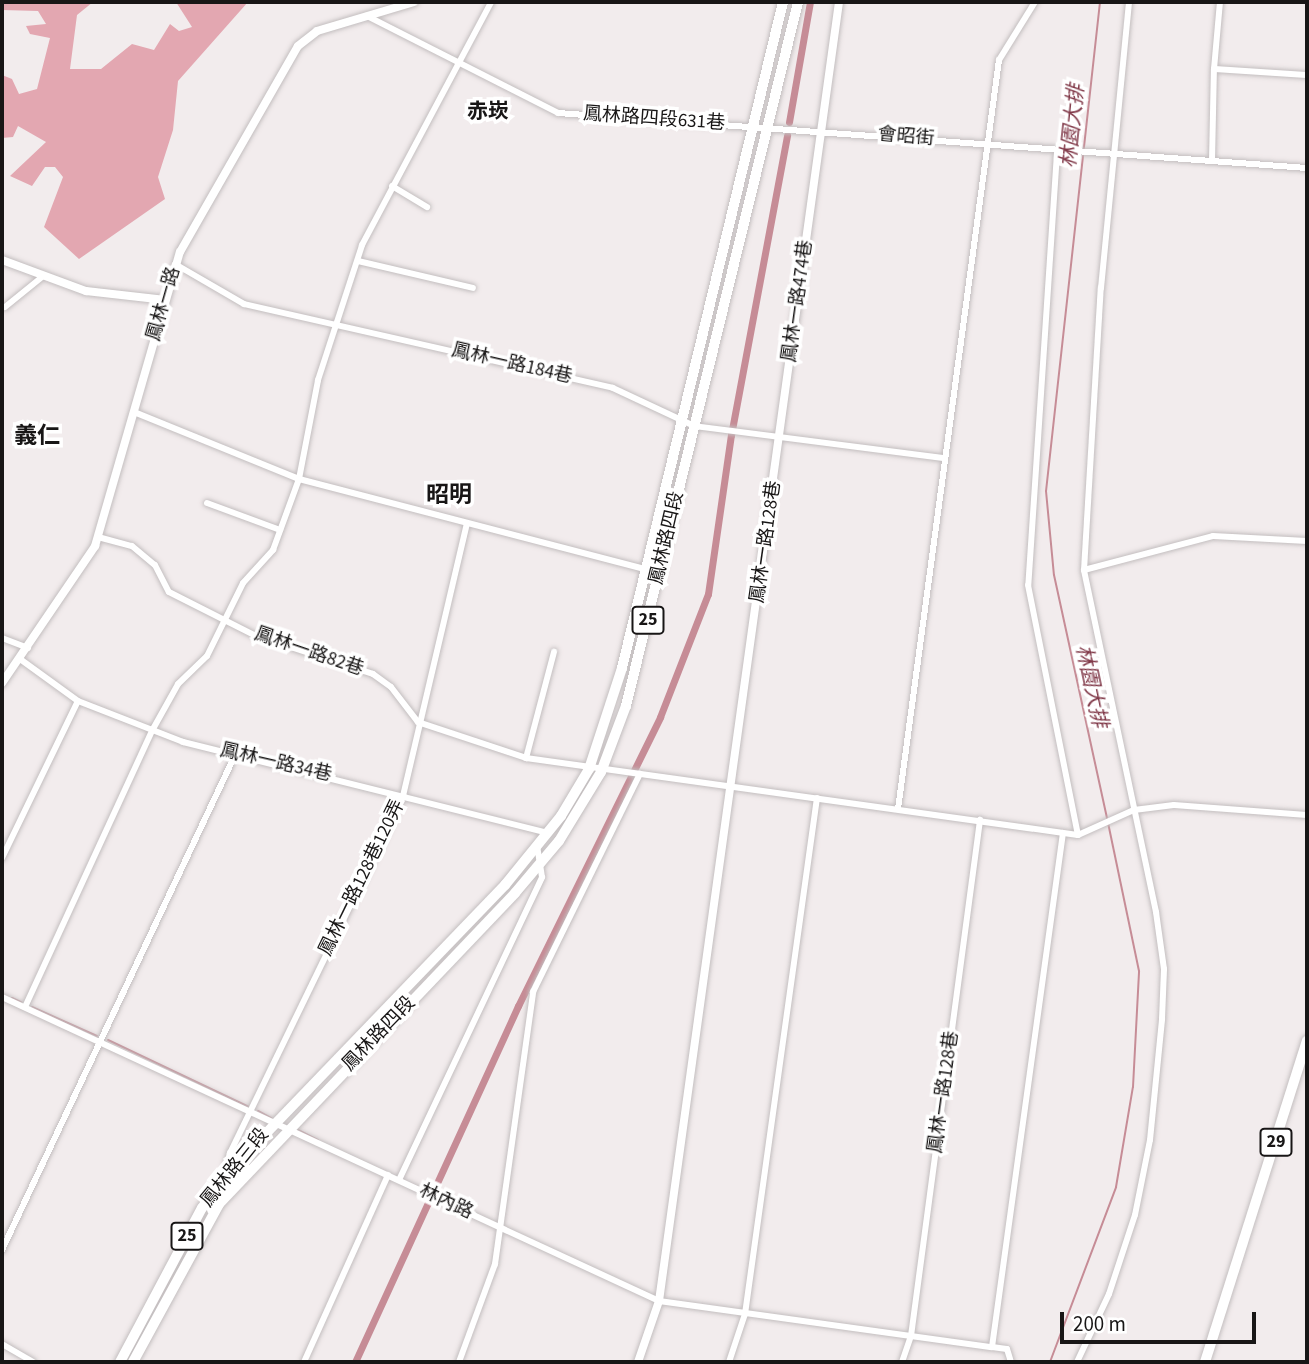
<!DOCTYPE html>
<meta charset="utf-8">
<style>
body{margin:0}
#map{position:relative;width:1309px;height:1364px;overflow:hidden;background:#f2eced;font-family:"Source Sans 3","Noto Sans TC",sans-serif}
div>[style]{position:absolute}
.forest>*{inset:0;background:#e3a7b1}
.stream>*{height:2px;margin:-1px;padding:0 1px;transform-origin:1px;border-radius:1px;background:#c68c96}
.canal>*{height:7px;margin:-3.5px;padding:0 3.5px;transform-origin:3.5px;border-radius:3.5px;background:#c68c96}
.roads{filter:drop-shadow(0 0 2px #c3bebf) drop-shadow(0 0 2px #c3bebf)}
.minor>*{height:6px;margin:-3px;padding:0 3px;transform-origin:3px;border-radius:3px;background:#fff}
.tertiary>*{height:8px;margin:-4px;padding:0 4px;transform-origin:4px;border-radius:4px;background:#fff}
.primary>*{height:10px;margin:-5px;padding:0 5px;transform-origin:5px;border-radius:5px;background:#fff}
span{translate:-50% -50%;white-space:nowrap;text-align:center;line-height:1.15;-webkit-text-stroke:7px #fff;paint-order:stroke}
.shield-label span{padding:2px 5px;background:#fff;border:2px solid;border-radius:5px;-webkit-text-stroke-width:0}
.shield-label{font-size:18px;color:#181616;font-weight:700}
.street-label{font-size:19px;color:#181616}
.neighbourhood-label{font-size:21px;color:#181616;font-weight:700}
.water-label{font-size:21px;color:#803848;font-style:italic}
.quarter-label{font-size:23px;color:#181616;font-weight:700}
.frame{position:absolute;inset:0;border:4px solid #181616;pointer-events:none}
.scale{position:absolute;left:1060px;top:1312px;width:196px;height:32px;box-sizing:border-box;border:4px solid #181616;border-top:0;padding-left:9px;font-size:21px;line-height:24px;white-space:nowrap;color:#181616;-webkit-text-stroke:5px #fff;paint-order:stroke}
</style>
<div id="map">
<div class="forest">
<i style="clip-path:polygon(2px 2px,93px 2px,77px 15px,70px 69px,101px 69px,132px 44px,154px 50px,170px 24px,179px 31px,192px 27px,176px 2px,248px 2px,178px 81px,173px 130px,158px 177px,165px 199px,79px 259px,44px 227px,63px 177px,55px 167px,45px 167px,32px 186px,10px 176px,46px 142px,18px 126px,13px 137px,2px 138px,2px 75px,12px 79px,19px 94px,37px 89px,50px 38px,30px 34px,26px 26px,46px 24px,38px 11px,2px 10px)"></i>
</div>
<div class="stream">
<i style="left:1100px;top:2px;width:492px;rotate:96.3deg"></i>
<i style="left:1046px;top:491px;width:84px;rotate:84.6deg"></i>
<i style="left:1054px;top:575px;width:249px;rotate:77.7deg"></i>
<i style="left:12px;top:998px;width:10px;rotate:24deg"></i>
<i style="left:32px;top:1007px;width:71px;rotate:24deg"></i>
<i style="left:108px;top:1040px;width:156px;rotate:25.4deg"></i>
<i style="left:258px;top:1111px;width:15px;rotate:28deg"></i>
<i style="left:298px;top:1130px;width:22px;rotate:27deg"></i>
<i style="left:1050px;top:1362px;width:187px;rotate:-69.3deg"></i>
<i style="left:1116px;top:1187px;width:101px;rotate:-80.4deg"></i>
<i style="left:1133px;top:1087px;width:116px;rotate:-87deg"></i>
<i style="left:1139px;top:971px;width:151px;rotate:-101.8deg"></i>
</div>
<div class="canal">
<i style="left:789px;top:122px;width:122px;rotate:-80.1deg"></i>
<i style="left:355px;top:1362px;width:392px;rotate:-65.4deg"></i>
<i style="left:518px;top:1006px;width:322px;rotate:-63.8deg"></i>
<i style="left:660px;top:717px;width:132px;rotate:-68.7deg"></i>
<i style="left:708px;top:594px;width:161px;rotate:-81.8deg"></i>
<i style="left:731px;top:435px;width:305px;rotate:-79.4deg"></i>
</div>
<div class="roads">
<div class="minor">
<i style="left:367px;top:16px;width:214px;rotate:26.9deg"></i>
<i style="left:558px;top:113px;width:751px;rotate:4.2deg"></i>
<i style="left:1214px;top:69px;width:67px;rotate:-84.9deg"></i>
<i style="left:1057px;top:153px;width:433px;rotate:93.8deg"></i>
<i style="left:1028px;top:585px;width:255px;rotate:78.7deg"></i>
<i style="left:1212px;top:161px;width:92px;rotate:-88.8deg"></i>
<i style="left:1214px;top:69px;width:93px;rotate:3.7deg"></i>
<i style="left:392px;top:186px;width:41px;rotate:31deg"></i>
<i style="left:358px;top:261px;width:118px;rotate:13.2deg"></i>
<i style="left:175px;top:264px;width:80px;rotate:30.1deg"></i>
<i style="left:244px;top:304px;width:378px;rotate:12.8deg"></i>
<i style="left:613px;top:388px;width:89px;rotate:25.1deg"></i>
<i style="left:694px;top:426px;width:252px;rotate:7.3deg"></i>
<i style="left:5px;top:307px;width:48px;rotate:-39deg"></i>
<i style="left:134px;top:412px;width:178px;rotate:22.1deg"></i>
<i style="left:299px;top:479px;width:373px;rotate:14.6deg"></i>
<i style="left:207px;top:503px;width:78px;rotate:20.3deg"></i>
<i style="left:98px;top:537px;width:35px;rotate:15deg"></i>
<i style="left:132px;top:546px;width:30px;rotate:40deg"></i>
<i style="left:155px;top:565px;width:30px;rotate:63deg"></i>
<i style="left:169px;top:592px;width:95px;rotate:26.8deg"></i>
<i style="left:254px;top:635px;width:125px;rotate:18.1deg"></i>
<i style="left:373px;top:674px;width:22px;rotate:36deg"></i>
<i style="left:391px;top:687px;width:44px;rotate:52.4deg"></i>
<i style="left:418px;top:722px;width:114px;rotate:18.4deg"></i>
<i style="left:526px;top:758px;width:557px;rotate:7.94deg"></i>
<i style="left:1078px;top:835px;width:61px;rotate:-24.1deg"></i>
<i style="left:1134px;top:810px;width:40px;rotate:-7.1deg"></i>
<i style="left:1174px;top:805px;width:133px;rotate:4.3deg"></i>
<i style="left:1084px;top:570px;width:133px;rotate:-14.8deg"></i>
<i style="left:1213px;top:536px;width:94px;rotate:3deg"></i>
<i style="left:2px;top:638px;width:28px;rotate:21deg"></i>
<i style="left:20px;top:659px;width:72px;rotate:35.9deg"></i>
<i style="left:78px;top:701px;width:113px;rotate:21.3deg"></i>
<i style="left:183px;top:742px;width:376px;rotate:14deg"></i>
<i style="left:526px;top:758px;width:110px;rotate:-75.2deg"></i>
<i style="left:898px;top:809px;width:756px;rotate:-82.32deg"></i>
<i style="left:999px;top:60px;width:68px;rotate:-58.2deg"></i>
<i style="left:2px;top:858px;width:174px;rotate:-64.2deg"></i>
<i style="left:2px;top:997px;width:724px;rotate:24.83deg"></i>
<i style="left:659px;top:1301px;width:336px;rotate:7.9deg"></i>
<i style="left:992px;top:1347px;width:15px;rotate:8deg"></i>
<i style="left:1007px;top:1349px;width:14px;rotate:73deg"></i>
<i style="left:25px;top:1007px;width:306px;rotate:-65.3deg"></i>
<i style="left:153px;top:729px;width:51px;rotate:-60.9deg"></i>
<i style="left:178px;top:684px;width:40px;rotate:-44deg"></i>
<i style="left:207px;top:656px;width:81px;rotate:-63.7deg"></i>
<i style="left:243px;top:583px;width:45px;rotate:-47.7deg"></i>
<i style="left:273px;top:550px;width:76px;rotate:-69.9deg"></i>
<i style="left:299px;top:479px;width:101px;rotate:-79.1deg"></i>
<i style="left:318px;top:380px;width:142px;rotate:-71.9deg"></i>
<i style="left:362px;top:245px;width:275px;rotate:-62deg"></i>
<i style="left:225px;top:1174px;width:22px;rotate:-77deg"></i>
<i style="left:230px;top:1153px;width:397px;rotate:-64.1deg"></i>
<i style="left:403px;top:796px;width:280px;rotate:-76.8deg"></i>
<i style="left:399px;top:1180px;width:335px;rotate:-64.7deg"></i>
<i style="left:542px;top:877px;width:30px;rotate:-99deg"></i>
<i style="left:2px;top:1250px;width:549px;rotate:-64.79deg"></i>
<i style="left:2px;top:1344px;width:36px;rotate:30deg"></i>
<i style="left:992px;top:1347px;width:519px;rotate:-82.14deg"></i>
<i style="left:304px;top:1362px;width:205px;rotate:-65.8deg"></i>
<i style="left:459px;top:1362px;width:104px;rotate:-69.8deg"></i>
<i style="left:495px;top:1264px;width:275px;rotate:-82deg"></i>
<i style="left:533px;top:992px;width:243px;rotate:-63.9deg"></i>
<i style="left:729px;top:1362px;width:51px;rotate:-71.6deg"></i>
<i style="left:745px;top:1314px;width:521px;rotate:-82.06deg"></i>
<i style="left:902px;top:1362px;width:28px;rotate:-71deg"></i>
<i style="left:911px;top:1336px;width:521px;rotate:-82.38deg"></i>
<i style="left:1077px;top:1362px;width:75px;rotate:-64.8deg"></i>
<i style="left:1109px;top:1294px;width:83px;rotate:-71.8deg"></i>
<i style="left:1135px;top:1215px;width:76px;rotate:-78.7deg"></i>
<i style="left:1150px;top:1140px;width:122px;rotate:-84.3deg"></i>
<i style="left:1162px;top:1019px;width:50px;rotate:-87.7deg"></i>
<i style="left:1164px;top:969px;width:58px;rotate:-98deg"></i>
<i style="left:1156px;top:912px;width:349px;rotate:-101.9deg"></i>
<i style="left:1084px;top:570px;width:283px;rotate:-86.6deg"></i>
<i style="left:1101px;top:288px;width:287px;rotate:-84.4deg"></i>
</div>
<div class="tertiary">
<i style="left:2px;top:260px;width:90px;rotate:20.3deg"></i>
<i style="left:86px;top:291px;width:80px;rotate:6.5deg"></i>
<i style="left:2px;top:683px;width:166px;rotate:-55.8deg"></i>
<i style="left:95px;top:546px;width:306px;rotate:-73.9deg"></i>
<i style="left:180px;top:252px;width:237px;rotate:-60.2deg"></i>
<i style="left:298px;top:46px;width:24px;rotate:-38deg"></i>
<i style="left:317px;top:31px;width:101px;rotate:-16.6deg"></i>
<i style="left:638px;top:1362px;width:65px;rotate:-71deg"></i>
<i style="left:659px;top:1301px;width:1311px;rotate:-82.11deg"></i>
</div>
<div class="primary">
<i style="left:120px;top:1362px;width:174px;rotate:-62deg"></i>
<i style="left:202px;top:1208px;width:39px;rotate:-54deg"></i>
<i style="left:225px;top:1176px;width:404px;rotate:-46.1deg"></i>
<i style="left:505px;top:885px;width:89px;rotate:-50.9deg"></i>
<i style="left:561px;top:816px;width:55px;rotate:-59.2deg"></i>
<i style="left:589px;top:769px;width:106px;rotate:-71.9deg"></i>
<i style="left:622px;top:668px;width:685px;rotate:-76.41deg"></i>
<i style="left:133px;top:1362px;width:180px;rotate:-61.4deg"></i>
<i style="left:219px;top:1204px;width:429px;rotate:-46.4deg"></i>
<i style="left:515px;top:893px;width:68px;rotate:-49.8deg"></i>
<i style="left:559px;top:841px;width:81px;rotate:-58.7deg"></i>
<i style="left:601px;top:772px;width:71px;rotate:-69.3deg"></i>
<i style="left:626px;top:706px;width:725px;rotate:-76.27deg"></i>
<i style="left:1205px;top:1362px;width:337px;rotate:-72.4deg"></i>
</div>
</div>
<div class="shield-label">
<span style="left:648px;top:620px">25</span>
<span style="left:1276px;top:1142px">29</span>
<span style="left:187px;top:1236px">25</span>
</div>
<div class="street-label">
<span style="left:654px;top:119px;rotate:4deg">鳳林路四段631巷</span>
<span style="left:906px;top:137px;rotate:5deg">會昭街</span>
<span style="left:798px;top:301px;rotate:-82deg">鳳林一路474巷</span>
<span style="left:164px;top:304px;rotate:-74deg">鳳林一路</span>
<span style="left:512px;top:364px;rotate:13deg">鳳林一路184巷</span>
<span style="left:667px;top:538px;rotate:-77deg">鳳林路四段</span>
<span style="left:766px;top:542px;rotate:-82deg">鳳林一路128巷</span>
<span style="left:309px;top:652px;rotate:19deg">鳳林一路82巷</span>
<span style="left:276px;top:763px;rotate:13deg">鳳林一路34巷</span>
<span style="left:362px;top:878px;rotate:-64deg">鳳林一路128巷120弄</span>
<span style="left:379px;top:1034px;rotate:-46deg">鳳林路四段</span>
<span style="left:944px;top:1092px;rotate:-82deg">鳳林一路128巷</span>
<span style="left:235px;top:1168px;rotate:-51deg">鳳林路三段</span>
<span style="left:446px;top:1202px;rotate:25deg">林內路</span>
</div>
<div class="neighbourhood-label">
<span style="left:488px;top:111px">赤崁</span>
</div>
<div class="water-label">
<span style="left:1072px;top:126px;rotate:-84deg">林園大排</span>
<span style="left:1092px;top:686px;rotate:78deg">林園大排</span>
</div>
<div class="quarter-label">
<span style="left:37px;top:436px">義仁</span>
<span style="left:449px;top:495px">昭明</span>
</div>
<div class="frame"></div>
<div class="scale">200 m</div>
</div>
